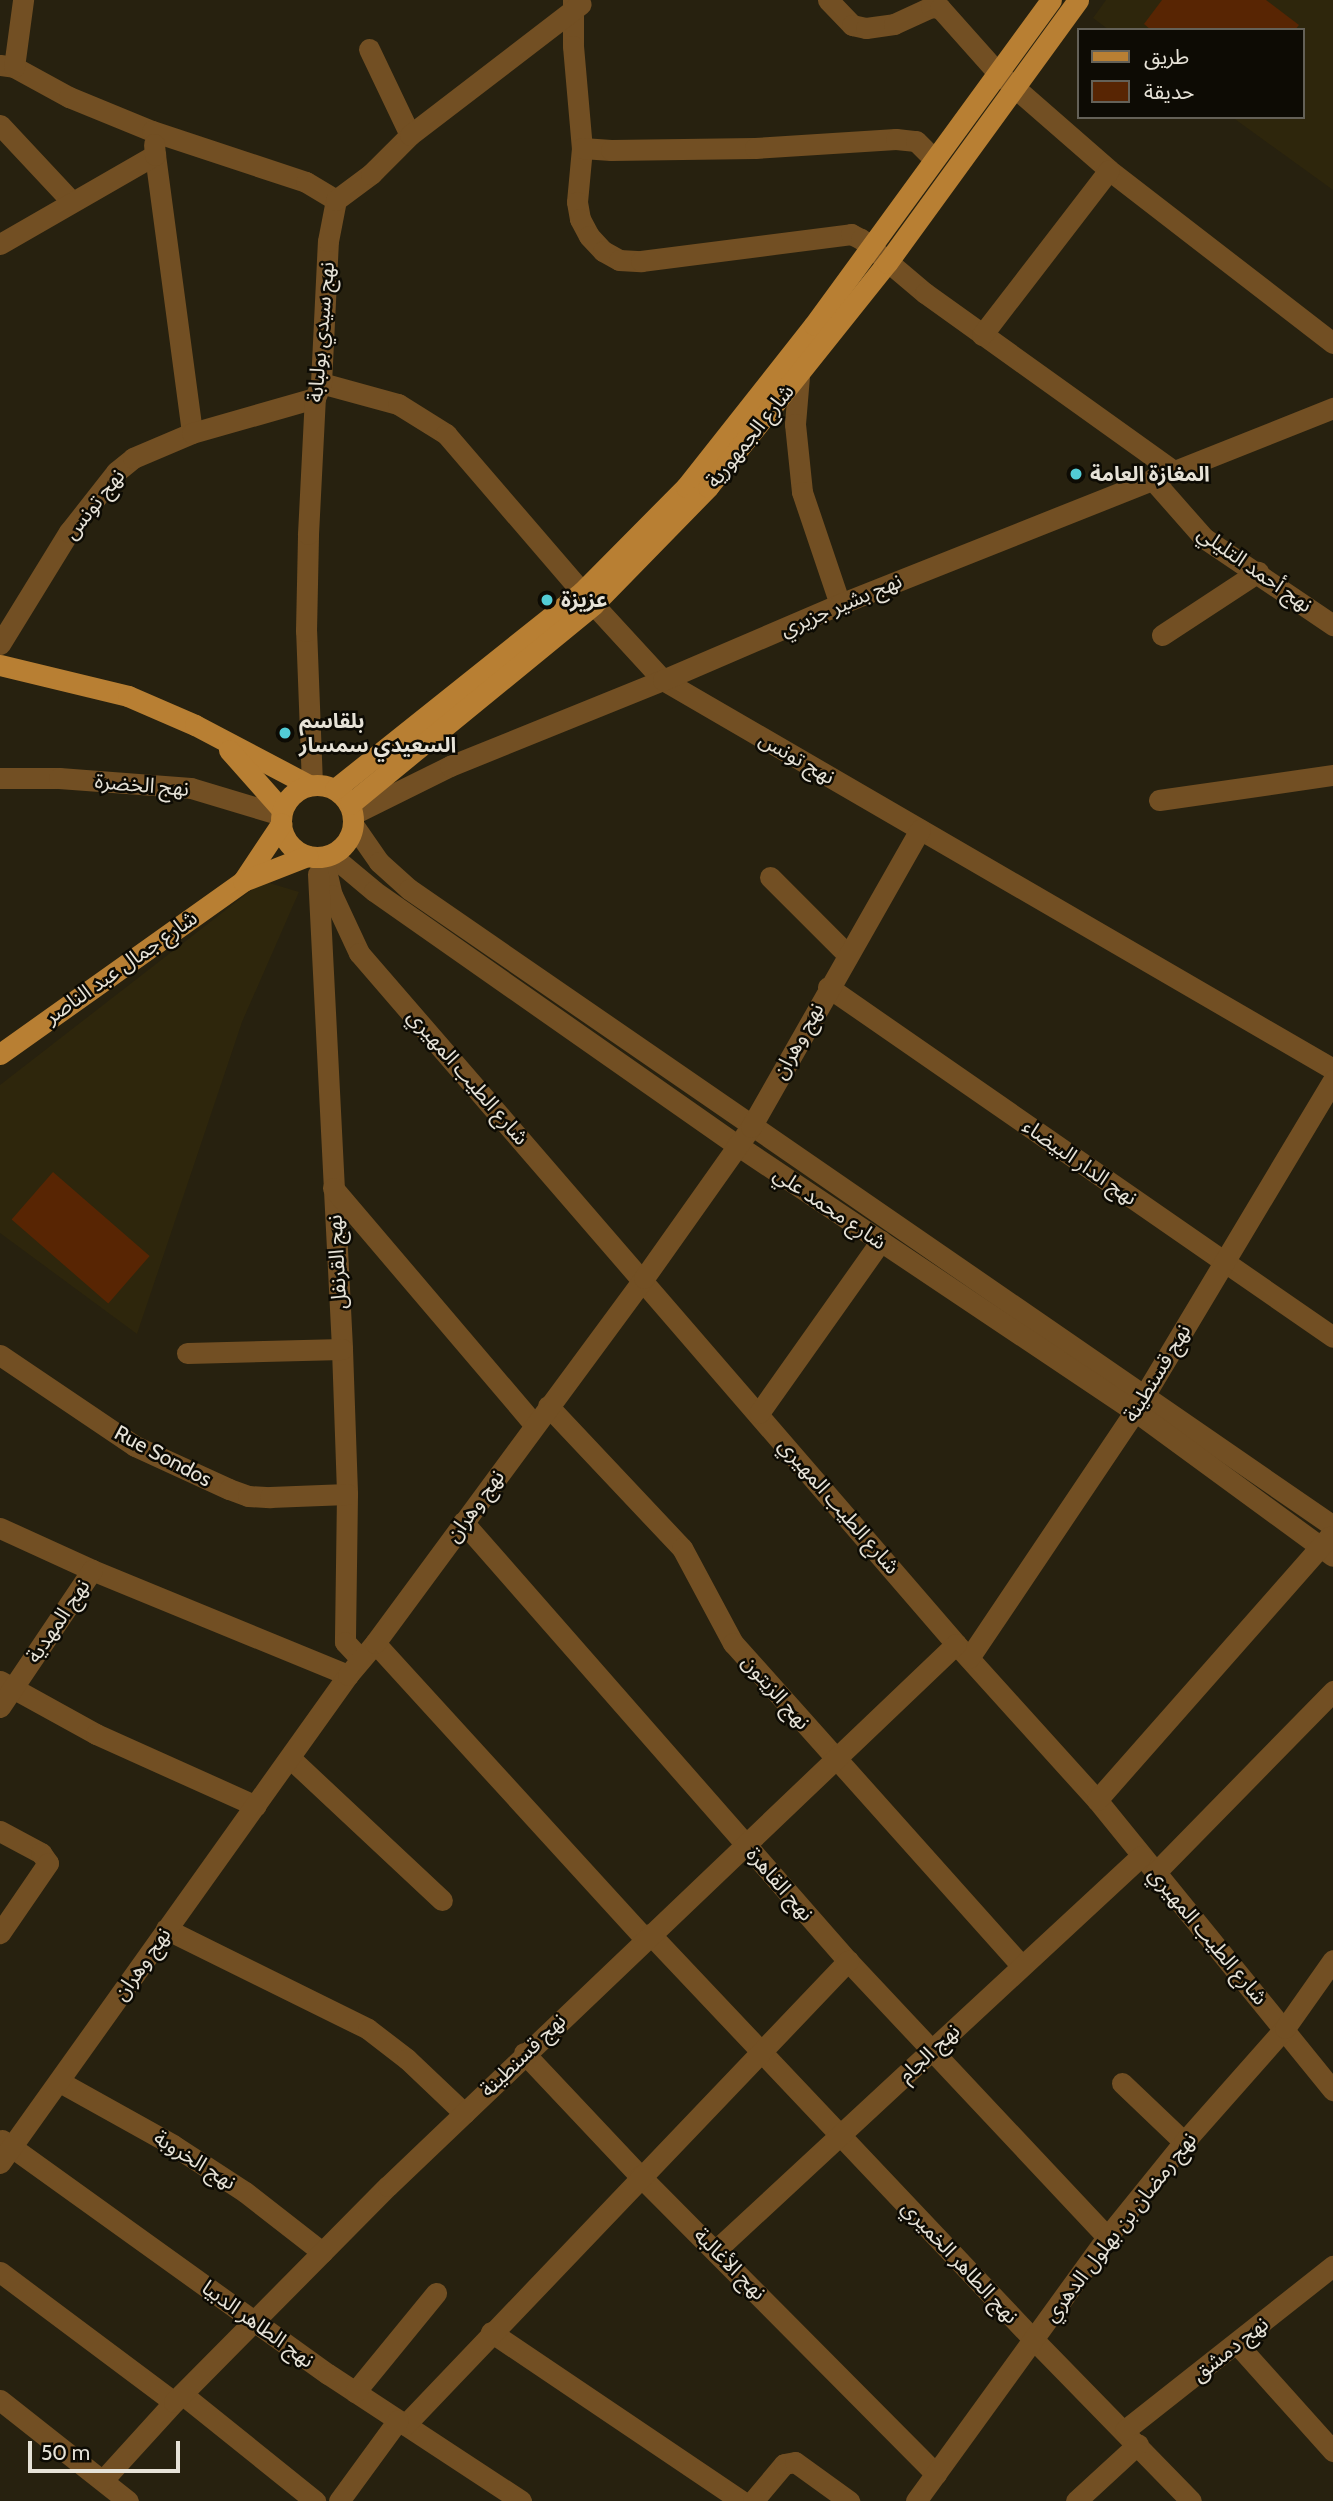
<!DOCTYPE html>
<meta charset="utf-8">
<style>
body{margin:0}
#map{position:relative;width:1333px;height:2501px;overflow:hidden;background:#27210f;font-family:Cabin,"Noto Sans Arabic",sans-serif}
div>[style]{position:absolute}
.built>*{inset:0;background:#2e260c}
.green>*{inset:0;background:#582503;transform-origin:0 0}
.minor>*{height:21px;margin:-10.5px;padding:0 10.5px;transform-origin:10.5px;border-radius:10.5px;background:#724f23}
.major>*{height:21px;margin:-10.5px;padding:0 10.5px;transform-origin:10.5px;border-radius:10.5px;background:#b87f33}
.major>.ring{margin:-10.5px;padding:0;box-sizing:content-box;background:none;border:21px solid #b87f33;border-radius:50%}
.dots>*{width:19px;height:19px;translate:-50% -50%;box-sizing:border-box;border:4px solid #0d0b04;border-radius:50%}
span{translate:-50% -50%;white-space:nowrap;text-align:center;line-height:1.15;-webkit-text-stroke:5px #0d0b04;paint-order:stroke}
.street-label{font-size:21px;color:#e6e2d7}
.poi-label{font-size:21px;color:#e6e2d7;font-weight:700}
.left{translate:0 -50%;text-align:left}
.legend{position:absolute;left:1077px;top:28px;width:228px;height:91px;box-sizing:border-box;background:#0d0b04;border:2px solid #646158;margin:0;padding:9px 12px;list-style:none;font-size:21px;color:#e6e2d7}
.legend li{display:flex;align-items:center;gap:14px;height:35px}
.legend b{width:35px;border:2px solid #646158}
.scale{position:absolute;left:28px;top:2441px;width:152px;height:32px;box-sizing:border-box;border:4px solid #e6e2d7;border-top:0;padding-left:9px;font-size:21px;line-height:24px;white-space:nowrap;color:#e6e2d7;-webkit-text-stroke:5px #0d0b04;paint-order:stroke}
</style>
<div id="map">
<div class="built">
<i style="clip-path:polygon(1106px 0,1333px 0,1333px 190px,1232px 117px,1303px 117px,1303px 30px,1109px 30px,1093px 18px)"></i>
<i style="clip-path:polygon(263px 881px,299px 892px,242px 1022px,137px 1334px,0 1233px,0 1085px)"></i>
</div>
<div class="green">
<i style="clip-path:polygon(1162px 0,1266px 0,1299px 25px,1295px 30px,1151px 30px,1144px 24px)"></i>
<i style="left:53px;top:1172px;width:128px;height:63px;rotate:41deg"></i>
</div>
<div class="minor">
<i style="left:573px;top:0;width:46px;rotate:90deg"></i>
<i style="left:573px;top:46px;width:102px;rotate:85deg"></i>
<i style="left:582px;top:148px;width:54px;rotate:95.3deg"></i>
<i style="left:577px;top:202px;width:17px;rotate:80deg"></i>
<i style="left:580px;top:219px;width:19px;rotate:62deg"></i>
<i style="left:589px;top:236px;width:21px;rotate:47deg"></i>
<i style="left:603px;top:251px;width:18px;rotate:29deg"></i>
<i style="left:619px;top:260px;width:22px;rotate:3deg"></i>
<i style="left:641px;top:261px;width:212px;rotate:-7.3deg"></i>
<i style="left:851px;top:234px;width:11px;rotate:27deg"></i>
<i style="left:861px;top:239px;width:84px;rotate:40.2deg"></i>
<i style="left:925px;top:293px;width:307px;rotate:35.6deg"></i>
<i style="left:828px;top:0;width:35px;rotate:46deg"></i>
<i style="left:852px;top:25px;width:14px;rotate:12deg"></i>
<i style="left:866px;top:28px;width:28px;rotate:-8deg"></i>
<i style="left:894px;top:24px;width:41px;rotate:-24.7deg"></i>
<i style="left:931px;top:7px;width:9px;rotate:6deg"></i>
<i style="left:940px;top:8px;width:87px;rotate:48.3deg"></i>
<i style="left:998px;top:73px;width:147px;rotate:41.1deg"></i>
<i style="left:1109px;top:170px;width:283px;rotate:37.7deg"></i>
<i style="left:369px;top:49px;width:95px;rotate:64.5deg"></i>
<i style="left:0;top:65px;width:14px;rotate:8deg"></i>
<i style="left:14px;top:67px;width:63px;rotate:28.6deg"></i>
<i style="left:69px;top:97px;width:90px;rotate:22.3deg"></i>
<i style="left:152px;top:131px;width:162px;rotate:18.3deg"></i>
<i style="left:306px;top:182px;width:35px;rotate:31deg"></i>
<i style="left:14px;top:67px;width:68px;rotate:-82.3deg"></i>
<i style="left:0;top:125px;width:105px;rotate:46.9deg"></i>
<i style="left:582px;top:148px;width:29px;rotate:4deg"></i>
<i style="left:611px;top:150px;width:144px;rotate:-0.8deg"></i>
<i style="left:755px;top:148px;width:141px;rotate:-3.7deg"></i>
<i style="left:896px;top:139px;width:20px;rotate:6deg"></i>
<i style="left:916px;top:141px;width:24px;rotate:45deg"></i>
<i style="left:155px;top:155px;width:280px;rotate:82.4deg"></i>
<i style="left:0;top:244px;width:179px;rotate:-29.9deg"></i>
<i style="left:155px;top:155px;width:11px;rotate:-95deg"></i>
<i style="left:982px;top:335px;width:208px;rotate:-52.4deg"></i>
<i style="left:799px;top:376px;width:48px;rotate:94.8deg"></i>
<i style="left:795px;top:424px;width:68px;rotate:84.1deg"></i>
<i style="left:802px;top:492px;width:118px;rotate:71.3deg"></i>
<i style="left:321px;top:383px;width:80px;rotate:15.3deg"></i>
<i style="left:398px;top:404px;width:57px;rotate:32deg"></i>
<i style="left:446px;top:434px;width:208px;rotate:49.3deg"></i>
<i style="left:582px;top:592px;width:120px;rotate:47.4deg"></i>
<i style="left:663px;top:680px;width:775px;rotate:30.14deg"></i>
<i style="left:1152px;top:479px;width:79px;rotate:48.6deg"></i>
<i style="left:1204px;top:538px;width:156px;rotate:34deg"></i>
<i style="left:1162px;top:635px;width:115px;rotate:-33.3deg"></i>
<i style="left:0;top:644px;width:132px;rotate:-58.4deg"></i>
<i style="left:69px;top:532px;width:76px;rotate:-51.9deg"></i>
<i style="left:116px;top:472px;width:22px;rotate:-39deg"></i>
<i style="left:133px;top:458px;width:64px;rotate:-23deg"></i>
<i style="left:192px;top:433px;width:128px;rotate:-15.9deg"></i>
<i style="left:0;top:778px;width:59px"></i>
<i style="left:59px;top:778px;width:132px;rotate:4.3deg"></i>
<i style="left:191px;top:788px;width:94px;rotate:16.7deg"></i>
<i style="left:312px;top:784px;width:153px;rotate:-92.2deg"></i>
<i style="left:306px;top:631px;width:97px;rotate:-88.8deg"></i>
<i style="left:308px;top:534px;width:136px;rotate:-87.1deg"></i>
<i style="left:315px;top:398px;width:16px;rotate:-68deg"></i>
<i style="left:321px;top:383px;width:142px;rotate:-87.2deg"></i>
<i style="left:328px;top:241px;width:42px;rotate:-79deg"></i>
<i style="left:336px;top:200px;width:44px;rotate:-36.6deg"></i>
<i style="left:371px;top:174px;width:55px;rotate:-45deg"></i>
<i style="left:410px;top:135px;width:215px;rotate:-37.5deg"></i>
<i style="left:1159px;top:800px;width:176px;rotate:-8.2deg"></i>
<i style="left:353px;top:814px;width:108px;rotate:-26.3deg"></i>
<i style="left:450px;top:766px;width:230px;rotate:-22deg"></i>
<i style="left:663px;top:680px;width:193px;rotate:-23.2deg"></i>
<i style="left:840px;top:604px;width:531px;rotate:-21.68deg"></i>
<i style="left:354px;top:826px;width:44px;rotate:55.2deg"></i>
<i style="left:379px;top:862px;width:40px;rotate:42deg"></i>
<i style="left:409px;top:889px;width:1122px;rotate:34.58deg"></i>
<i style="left:331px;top:855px;width:56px;rotate:39.9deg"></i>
<i style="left:374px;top:891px;width:443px;rotate:35deg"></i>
<i style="left:737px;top:1145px;width:479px;rotate:33.8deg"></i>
<i style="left:1135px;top:1411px;width:245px;rotate:36.2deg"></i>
<i style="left:323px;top:857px;width:39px;rotate:77deg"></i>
<i style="left:332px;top:895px;width:64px;rotate:65deg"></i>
<i style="left:359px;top:953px;width:913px;rotate:49.17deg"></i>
<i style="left:956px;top:1644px;width:210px;rotate:47.9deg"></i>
<i style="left:1097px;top:1800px;width:374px;rotate:50.9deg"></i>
<i style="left:318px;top:874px;width:476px;rotate:87.1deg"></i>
<i style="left:342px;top:1349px;width:145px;rotate:88deg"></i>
<i style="left:347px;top:1494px;width:148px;rotate:90.8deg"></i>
<i style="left:345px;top:1642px;width:23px;rotate:47deg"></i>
<i style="left:770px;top:877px;width:109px;rotate:45deg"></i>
<i style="left:828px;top:987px;width:614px;rotate:34.72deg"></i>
<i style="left:333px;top:1188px;width:310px;rotate:49.6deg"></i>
<i style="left:187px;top:1353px;width:155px;rotate:-1.5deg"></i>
<i style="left:0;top:1355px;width:163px;rotate:34deg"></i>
<i style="left:135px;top:1446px;width:103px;rotate:24.6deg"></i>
<i style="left:229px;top:1489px;width:20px;rotate:20deg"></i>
<i style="left:248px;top:1496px;width:22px;rotate:3deg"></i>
<i style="left:270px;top:1497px;width:77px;rotate:-2.2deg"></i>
<i style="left:548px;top:1406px;width:195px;rotate:46.7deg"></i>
<i style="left:682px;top:1548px;width:108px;rotate:61.8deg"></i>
<i style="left:733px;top:1643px;width:433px;rotate:48.2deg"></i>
<i style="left:759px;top:1413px;width:211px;rotate:-54.7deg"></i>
<i style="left:463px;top:1522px;width:584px;rotate:48.75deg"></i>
<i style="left:848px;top:1961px;width:378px;rotate:46.8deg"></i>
<i style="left:0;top:1528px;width:101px;rotate:24.5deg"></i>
<i style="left:92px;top:1570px;width:277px;rotate:22.3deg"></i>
<i style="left:375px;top:1643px;width:401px;rotate:47.6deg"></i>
<i style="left:969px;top:1658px;width:298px;rotate:-56.1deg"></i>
<i style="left:1135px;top:1411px;width:386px;rotate:-59.1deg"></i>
<i style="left:0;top:1681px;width:110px;rotate:28.9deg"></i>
<i style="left:96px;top:1734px;width:175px;rotate:24.2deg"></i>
<i style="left:0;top:1707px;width:165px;rotate:-56.1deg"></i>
<i style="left:290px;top:1758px;width:208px;rotate:43.1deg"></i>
<i style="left:1097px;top:1800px;width:351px;rotate:-48.6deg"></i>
<i style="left:0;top:1831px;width:47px;rotate:28.2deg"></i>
<i style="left:41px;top:1853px;width:12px;rotate:55deg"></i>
<i style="left:48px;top:1863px;width:85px;rotate:124.4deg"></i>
<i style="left:1155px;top:1873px;width:255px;rotate:-45.6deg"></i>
<i style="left:166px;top:1929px;width:225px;rotate:26.3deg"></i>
<i style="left:368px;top:2029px;width:49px;rotate:37.6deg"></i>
<i style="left:407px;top:2059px;width:79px;rotate:43.5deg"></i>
<i style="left:650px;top:1934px;width:557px;rotate:46.6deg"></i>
<i style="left:1033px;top:2339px;width:226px;rotate:45.7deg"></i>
<i style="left:524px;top:2053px;width:169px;rotate:46.7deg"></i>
<i style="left:640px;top:2176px;width:420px;rotate:45.2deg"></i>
<i style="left:60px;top:2082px;width:129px;rotate:29.1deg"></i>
<i style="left:173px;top:2145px;width:86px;rotate:33.1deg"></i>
<i style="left:245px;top:2192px;width:98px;rotate:37.9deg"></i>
<i style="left:1122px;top:2083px;width:86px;rotate:43.6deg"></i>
<i style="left:2px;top:2140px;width:401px;rotate:35.7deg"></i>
<i style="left:328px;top:2374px;width:231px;rotate:33.3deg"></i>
<i style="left:0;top:2163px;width:599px;rotate:-54.51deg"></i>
<i style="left:348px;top:1675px;width:42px;rotate:-49.8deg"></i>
<i style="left:375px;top:1643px;width:453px;rotate:-53.6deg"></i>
<i style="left:644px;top:1278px;width:185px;rotate:-54.7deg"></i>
<i style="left:751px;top:1127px;width:342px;rotate:-60.4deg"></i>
<i style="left:716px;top:2250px;width:580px;rotate:-42.83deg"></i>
<i style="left:0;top:2272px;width:217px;rotate:36.8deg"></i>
<i style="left:491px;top:2332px;width:303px;rotate:34deg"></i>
<i style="left:1237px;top:2344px;width:144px;rotate:48.1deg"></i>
<i style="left:355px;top:2392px;width:128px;rotate:-50.7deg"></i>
<i style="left:182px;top:2394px;width:171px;rotate:38.8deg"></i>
<i style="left:0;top:2400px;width:163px;rotate:38.3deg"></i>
<i style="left:405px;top:2425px;width:642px;rotate:-46.33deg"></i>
<i style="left:1125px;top:2430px;width:265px;rotate:-38.3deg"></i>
<i style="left:103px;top:2480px;width:105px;rotate:-47.7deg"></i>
<i style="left:174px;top:2402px;width:304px;rotate:-45.3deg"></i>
<i style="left:388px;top:2186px;width:785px;rotate:-43.66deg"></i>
<i style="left:339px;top:2501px;width:100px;rotate:-53.9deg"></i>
<i style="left:753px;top:2501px;width:48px;rotate:-50deg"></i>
<i style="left:784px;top:2464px;width:11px;rotate:-10deg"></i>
<i style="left:795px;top:2462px;width:67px;rotate:35.8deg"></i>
<i style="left:916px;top:2501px;width:326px;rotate:-54.1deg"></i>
<i style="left:1107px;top:2237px;width:122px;rotate:-51deg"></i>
<i style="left:1184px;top:2142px;width:152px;rotate:-48.5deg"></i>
<i style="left:1285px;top:2028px;width:83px;rotate:-54.8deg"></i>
<i style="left:1076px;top:2501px;width:84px;rotate:-42.6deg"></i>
</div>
<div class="major">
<i style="left:0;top:665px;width:132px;rotate:13.6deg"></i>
<i style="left:128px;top:696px;width:73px;rotate:23.4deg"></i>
<i style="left:195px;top:725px;width:129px;rotate:27.8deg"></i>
<i style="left:229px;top:750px;width:80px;rotate:48.5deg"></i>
<i class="ring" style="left:281px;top:785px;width:51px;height:51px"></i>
<i style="left:335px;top:789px;width:316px;rotate:-38.6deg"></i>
<i style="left:582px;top:592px;width:148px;rotate:-45.3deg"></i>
<i style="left:686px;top:487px;width:206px;rotate:-51.7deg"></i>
<i style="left:814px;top:325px;width:402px;rotate:-53.9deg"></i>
<i style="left:350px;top:804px;width:314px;rotate:-39.3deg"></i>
<i style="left:593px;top:605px;width:165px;rotate:-45.7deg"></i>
<i style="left:708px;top:487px;width:287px;rotate:-51.4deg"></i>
<i style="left:887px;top:263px;width:325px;rotate:-54deg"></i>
<i style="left:243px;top:881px;width:69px;rotate:-56.3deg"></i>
<i style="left:0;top:1054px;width:298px;rotate:-35.4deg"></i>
<i style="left:243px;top:881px;width:69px;rotate:-21.3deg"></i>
</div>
<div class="dots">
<i style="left:1076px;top:474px;background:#52ccd5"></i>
<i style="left:547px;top:600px;background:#52ccd5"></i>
<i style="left:285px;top:733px;background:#52ccd5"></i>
</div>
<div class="street-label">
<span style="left:321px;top:332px;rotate:-85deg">نهج سيدي بولبابة</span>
<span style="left:750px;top:436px;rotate:-51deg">شارع الجمهورية</span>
<span style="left:94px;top:504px;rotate:-51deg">نهج تونس</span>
<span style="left:1255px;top:569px;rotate:35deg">نهج أحمد التليلي</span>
<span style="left:841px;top:605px;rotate:-23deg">نهج بشير جزيري</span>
<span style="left:797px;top:758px;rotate:30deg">نهج تونس</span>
<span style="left:142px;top:785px;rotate:5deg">نهج الخضرة</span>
<span style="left:121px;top:967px;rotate:-35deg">شارع جمال عبد الناصر</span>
<span style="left:798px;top:1041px;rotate:-61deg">نهج وهران</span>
<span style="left:468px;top:1077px;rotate:49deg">شارع الطيب المهيري</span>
<span style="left:1080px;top:1162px;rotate:35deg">نهج الدار البيضاء</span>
<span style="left:830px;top:1208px;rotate:34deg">شارع محمد علي</span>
<span style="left:337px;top:1262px;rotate:-93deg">نهج القرنفل</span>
<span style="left:1157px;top:1373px;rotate:-59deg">نهج قسنطينة</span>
<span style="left:163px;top:1456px;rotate:28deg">Rue Sondos</span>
<span style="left:475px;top:1506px;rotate:-54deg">نهج وهران</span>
<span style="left:839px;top:1506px;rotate:49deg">شارع الطيب المهيري</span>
<span style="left:58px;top:1621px;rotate:-56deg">نهج المهدية</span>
<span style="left:776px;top:1692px;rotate:49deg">نهج الزيتون</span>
<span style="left:780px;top:1884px;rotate:49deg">نهج القاهرة</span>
<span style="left:1208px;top:1936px;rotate:50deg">شارع الطيب المهيري</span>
<span style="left:142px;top:1964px;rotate:-55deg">نهج وهران</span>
<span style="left:929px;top:2053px;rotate:-43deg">نهج الجام</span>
<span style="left:523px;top:2055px;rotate:-44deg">نهج قسنطينة</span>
<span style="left:195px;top:2160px;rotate:32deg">نهج الخروبة</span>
<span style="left:1120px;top:2227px;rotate:-52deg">نهج رمضان بن بهلول الدهري</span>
<span style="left:960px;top:2262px;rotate:47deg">نهج الطاهر الخميري</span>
<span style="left:730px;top:2264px;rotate:45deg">نهج الأغالبة</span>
<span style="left:258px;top:2324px;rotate:36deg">نهج الطاهر الدبيا</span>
<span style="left:1230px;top:2349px;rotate:-38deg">نهج دمشق</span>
</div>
<div class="poi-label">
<span class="left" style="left:1090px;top:474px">المغازة العامة</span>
<span class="left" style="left:561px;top:600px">عزيزة</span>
<span class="left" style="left:299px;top:733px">بلقاسم<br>السعيدي سمسار</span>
</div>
<ul class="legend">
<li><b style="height:9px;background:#b87f33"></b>طريق</li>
<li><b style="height:19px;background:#582503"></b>حديقة</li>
</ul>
<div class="scale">50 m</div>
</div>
